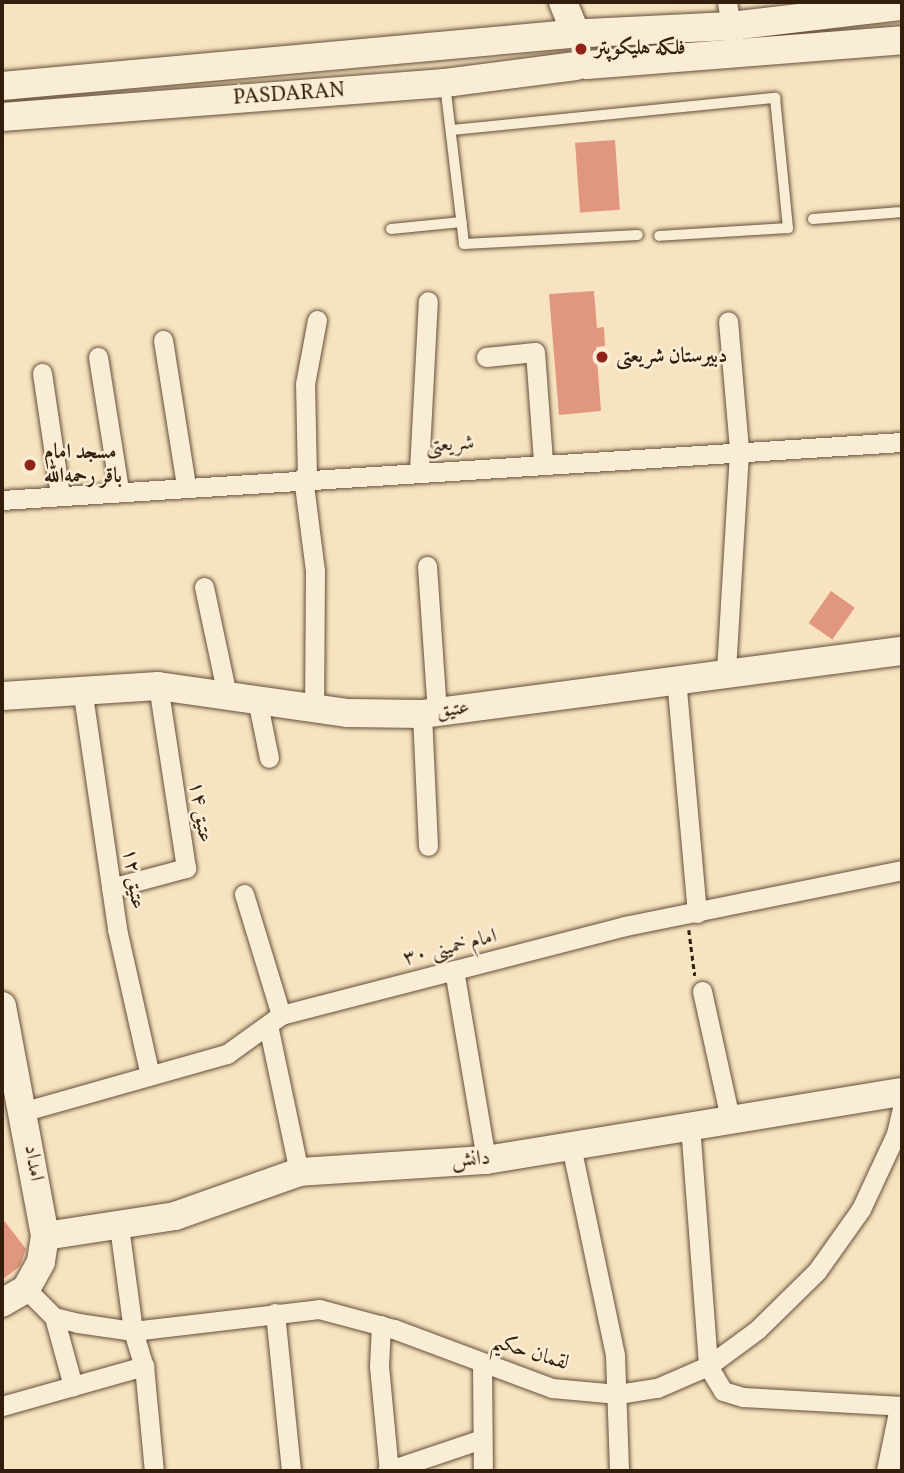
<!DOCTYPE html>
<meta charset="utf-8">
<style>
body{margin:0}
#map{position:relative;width:904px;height:1473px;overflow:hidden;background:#f7e3bf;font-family:Vollkorn,Amiri,serif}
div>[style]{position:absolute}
.building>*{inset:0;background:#e1977f;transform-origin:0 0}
.path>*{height:2.5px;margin-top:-1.25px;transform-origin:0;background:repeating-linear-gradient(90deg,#331e0e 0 5px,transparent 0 8.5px)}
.roads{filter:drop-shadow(0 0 2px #644f3a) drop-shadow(0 0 2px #644f3a)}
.lane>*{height:10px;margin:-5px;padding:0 5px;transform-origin:5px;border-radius:5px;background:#faedd5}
.street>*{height:19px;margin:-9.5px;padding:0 9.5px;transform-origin:9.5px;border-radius:9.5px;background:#faedd5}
.secondary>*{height:28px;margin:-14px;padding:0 14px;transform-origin:14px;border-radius:14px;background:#faedd5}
.dots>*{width:19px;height:19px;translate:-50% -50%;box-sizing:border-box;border:4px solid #faedd5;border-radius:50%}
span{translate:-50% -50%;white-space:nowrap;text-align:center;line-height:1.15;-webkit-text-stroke:5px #faedd5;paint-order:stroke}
.poi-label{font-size:21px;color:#331e0e;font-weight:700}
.left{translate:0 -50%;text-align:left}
.street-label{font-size:21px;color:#331e0e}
.frame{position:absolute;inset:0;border:4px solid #331e0e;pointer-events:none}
</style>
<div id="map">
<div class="building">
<i style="left:615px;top:140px;width:70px;height:40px;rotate:86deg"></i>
<i style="clip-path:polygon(594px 291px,597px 328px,604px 327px,605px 346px,596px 347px,601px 411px,559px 415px,549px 294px)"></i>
<i style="left:831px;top:591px;width:29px;height:39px;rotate:35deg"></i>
<i style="clip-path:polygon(2px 1218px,26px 1249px,20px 1266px,2px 1280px)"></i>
</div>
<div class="path">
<i style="left:689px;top:930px;width:46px;rotate:82.6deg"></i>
</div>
<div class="roads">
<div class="lane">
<i style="left:445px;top:84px;width:161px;rotate:83.2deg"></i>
<i style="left:464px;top:244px;width:174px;rotate:-3deg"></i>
<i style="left:452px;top:130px;width:325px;rotate:-5.7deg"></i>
<i style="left:775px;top:98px;width:131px;rotate:84.3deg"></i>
<i style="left:788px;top:228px;width:129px;rotate:176.5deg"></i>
<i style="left:813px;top:219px;width:89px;rotate:-4.5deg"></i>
<i style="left:391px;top:229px;width:71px;rotate:-5.6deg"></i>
</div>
<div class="street">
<i style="left:727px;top:2px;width:24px;rotate:81deg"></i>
<i style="left:163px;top:340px;width:147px;rotate:81deg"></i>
<i style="left:98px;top:357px;width:135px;rotate:81deg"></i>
<i style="left:486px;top:357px;width:49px;rotate:-5.8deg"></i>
<i style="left:535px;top:352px;width:110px;rotate:85.8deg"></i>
<i style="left:42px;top:373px;width:123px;rotate:81.6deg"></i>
<i style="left:419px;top:470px;width:169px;rotate:-87deg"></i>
<i style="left:303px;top:477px;width:95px;rotate:82.7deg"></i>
<i style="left:315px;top:571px;width:135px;rotate:90.4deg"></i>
<i style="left:307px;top:477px;width:93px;rotate:-91.2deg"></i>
<i style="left:305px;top:384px;width:65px;rotate:-79.4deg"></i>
<i style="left:2px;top:500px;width:902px;rotate:-3.69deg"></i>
<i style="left:427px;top:566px;width:146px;rotate:86.1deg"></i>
<i style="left:204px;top:587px;width:110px;rotate:78deg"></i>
<i style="left:726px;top:671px;width:222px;rotate:-86.6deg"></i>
<i style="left:739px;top:449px;width:128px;rotate:-94.9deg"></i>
<i style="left:676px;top:678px;width:236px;rotate:84.9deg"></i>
<i style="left:82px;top:688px;width:244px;rotate:81.7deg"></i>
<i style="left:117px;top:929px;width:150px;rotate:77.3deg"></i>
<i style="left:257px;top:699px;width:60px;rotate:78.5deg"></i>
<i style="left:422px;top:714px;width:132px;rotate:87.4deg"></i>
<i style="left:111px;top:888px;width:78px;rotate:-14.9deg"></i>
<i style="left:186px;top:868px;width:184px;rotate:-98.7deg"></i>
<i style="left:244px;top:894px;width:127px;rotate:73deg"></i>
<i style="left:454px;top:970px;width:193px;rotate:80.4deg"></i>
<i style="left:702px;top:991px;width:130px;rotate:77.6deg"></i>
<i style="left:268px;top:1025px;width:150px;rotate:78.1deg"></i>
<i style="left:25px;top:1111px;width:210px;rotate:-15.8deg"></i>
<i style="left:227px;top:1054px;width:67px;rotate:-35.8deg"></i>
<i style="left:281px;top:1015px;width:355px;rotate:-14.5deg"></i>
<i style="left:625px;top:926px;width:283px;rotate:-11.4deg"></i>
<i style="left:690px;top:1125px;width:242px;rotate:85.7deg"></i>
<i style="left:708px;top:1366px;width:29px;rotate:59deg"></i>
<i style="left:723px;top:1391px;width:21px;rotate:17deg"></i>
<i style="left:743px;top:1397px;width:159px;rotate:3.2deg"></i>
<i style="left:571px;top:1146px;width:214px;rotate:78.1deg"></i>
<i style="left:615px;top:1355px;width:116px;rotate:88deg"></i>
<i style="left:119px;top:1226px;width:106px;rotate:82.4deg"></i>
<i style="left:133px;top:1331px;width:37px;rotate:73deg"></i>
<i style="left:144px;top:1366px;width:105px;rotate:84.6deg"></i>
<i style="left:26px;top:1289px;width:40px;rotate:45deg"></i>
<i style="left:54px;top:1317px;width:25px;rotate:14deg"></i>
<i style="left:78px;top:1323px;width:56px;rotate:8.3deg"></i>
<i style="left:133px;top:1331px;width:187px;rotate:-6.7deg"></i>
<i style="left:319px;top:1309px;width:78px;rotate:14.9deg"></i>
<i style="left:394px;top:1329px;width:169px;rotate:20.5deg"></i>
<i style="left:552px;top:1388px;width:66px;rotate:5.2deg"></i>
<i style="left:618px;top:1394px;width:39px;rotate:-9deg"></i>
<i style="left:657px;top:1388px;width:56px;rotate:-23.3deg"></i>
<i style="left:708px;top:1366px;width:61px;rotate:-36.3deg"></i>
<i style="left:757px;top:1330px;width:84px;rotate:-44.5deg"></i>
<i style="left:817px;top:1271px;width:76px;rotate:-54.6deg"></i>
<i style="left:861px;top:1209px;width:83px;rotate:-65deg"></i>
<i style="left:896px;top:1134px;width:27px;rotate:-77deg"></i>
<i style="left:275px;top:1313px;width:159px;rotate:84.2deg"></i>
<i style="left:54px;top:1317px;width:72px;rotate:74.6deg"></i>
<i style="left:381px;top:1325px;width:41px;rotate:92.8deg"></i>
<i style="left:379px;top:1366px;width:105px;rotate:84.6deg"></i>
<i style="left:482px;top:1363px;width:108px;rotate:89.5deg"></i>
<i style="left:2px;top:1406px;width:148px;rotate:-15.7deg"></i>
<i style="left:387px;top:1471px;width:100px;rotate:-18.6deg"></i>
</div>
<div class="secondary">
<i style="left:563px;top:2px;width:32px;rotate:68deg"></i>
<i style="left:587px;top:33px;width:144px;rotate:-2.8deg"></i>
<i style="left:731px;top:26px;width:172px;rotate:-6.7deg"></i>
<i style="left:587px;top:65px;width:316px;rotate:-4.5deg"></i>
<i style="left:2px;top:86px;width:570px;rotate:-5.23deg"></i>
<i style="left:2px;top:117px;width:444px;rotate:-4.4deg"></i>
<i style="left:445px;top:83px;width:132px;rotate:-7.4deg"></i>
<i style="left:2px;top:696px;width:156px;rotate:-3.7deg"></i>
<i style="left:158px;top:686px;width:192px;rotate:8.1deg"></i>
<i style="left:348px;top:713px;width:74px;rotate:0.8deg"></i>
<i style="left:422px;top:714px;width:484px;rotate:-7.5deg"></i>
<i style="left:2px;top:1006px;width:234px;rotate:79.4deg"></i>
<i style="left:45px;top:1236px;width:26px;rotate:99deg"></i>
<i style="left:41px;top:1262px;width:31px;rotate:119deg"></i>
<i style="left:26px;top:1289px;width:28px;rotate:150deg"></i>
<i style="left:45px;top:1236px;width:132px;rotate:-8.7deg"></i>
<i style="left:175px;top:1216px;width:132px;rotate:-19.5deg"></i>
<i style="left:299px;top:1172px;width:187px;rotate:-3.7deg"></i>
<i style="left:486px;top:1160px;width:422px;rotate:-9.3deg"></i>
<i style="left:891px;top:1471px;width:54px;rotate:-78.3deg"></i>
</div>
</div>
<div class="dots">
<i style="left:581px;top:49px;background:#8f2418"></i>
<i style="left:602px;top:357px;background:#8f2418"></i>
<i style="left:30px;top:465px;background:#8f2418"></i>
</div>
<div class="poi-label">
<span class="left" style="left:595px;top:49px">فلکه هلیکوپتر</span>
<span class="left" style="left:616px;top:357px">دبیرستان شریعتی</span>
<span class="left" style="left:44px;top:465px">مسجد امام<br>باقر رحمه‌الله</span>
</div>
<div class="street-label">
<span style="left:289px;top:95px;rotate:-4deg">PASDARAN</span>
<span style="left:450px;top:445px;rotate:-4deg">شریعتی</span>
<span style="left:453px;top:710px;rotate:-8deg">عتیق</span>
<span style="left:200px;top:812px;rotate:81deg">عتیق ۱۴</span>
<span style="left:133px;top:879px;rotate:82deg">عتیق ۱۲</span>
<span style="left:450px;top:948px;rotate:-14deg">امام خمینی ۳۰</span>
<span style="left:471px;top:1160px;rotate:-4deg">دانش</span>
<span style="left:33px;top:1163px;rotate:81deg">امداد</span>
<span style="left:530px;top:1353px;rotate:17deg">لقمان حکیم</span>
</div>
<div class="frame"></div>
</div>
